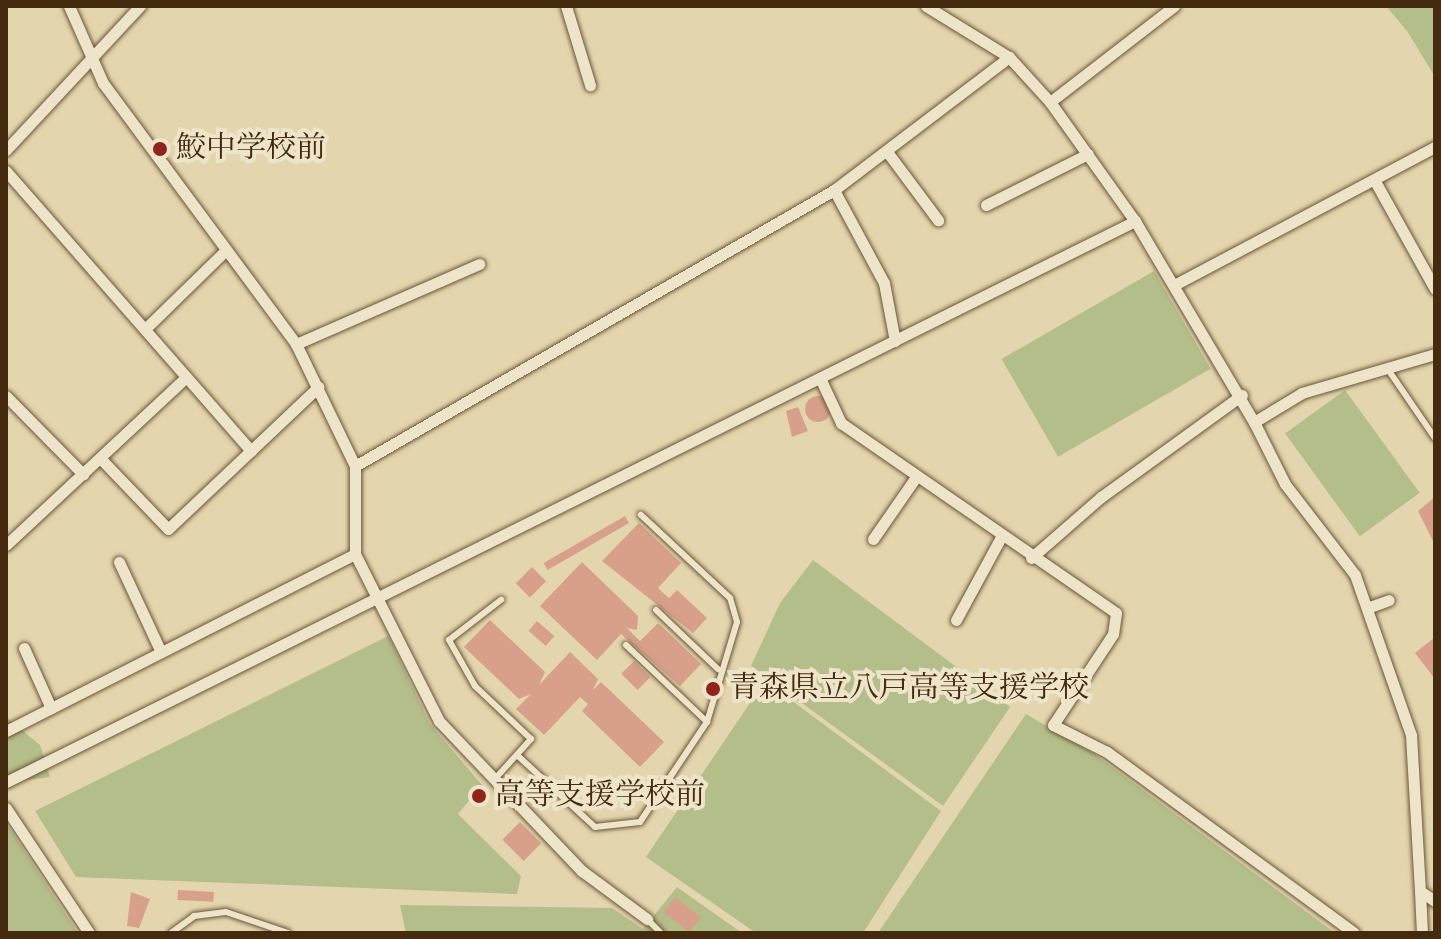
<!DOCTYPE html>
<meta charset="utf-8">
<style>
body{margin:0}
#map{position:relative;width:1441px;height:939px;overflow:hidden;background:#e3d6ae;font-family:Vollkorn,"Noto Serif JP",serif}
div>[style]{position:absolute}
.green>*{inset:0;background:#b4be8a;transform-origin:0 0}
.building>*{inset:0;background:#d8a08a;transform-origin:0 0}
.round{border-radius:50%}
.roads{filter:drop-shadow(0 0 2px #6c5637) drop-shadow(0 0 2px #6c5637)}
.service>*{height:6px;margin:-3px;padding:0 3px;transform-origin:3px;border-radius:3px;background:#ede4ca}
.minor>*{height:11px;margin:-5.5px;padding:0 5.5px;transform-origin:5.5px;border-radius:5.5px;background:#ede4ca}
.dots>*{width:22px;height:22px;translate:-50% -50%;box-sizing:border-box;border:4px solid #ede4ca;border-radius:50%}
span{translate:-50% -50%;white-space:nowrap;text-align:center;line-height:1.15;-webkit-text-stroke:8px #ede4ca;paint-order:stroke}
.poi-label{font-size:30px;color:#442b0f}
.left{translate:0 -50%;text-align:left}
.frame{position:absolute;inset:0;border:8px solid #442b0f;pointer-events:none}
</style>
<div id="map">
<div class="green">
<i style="clip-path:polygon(1386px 6px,1435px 6px,1435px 77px,1407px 31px)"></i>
<i style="left:1154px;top:271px;width:113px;height:176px;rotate:60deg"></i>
<i style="left:1345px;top:390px;width:127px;height:74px;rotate:54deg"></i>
<i style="clip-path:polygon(813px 560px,1010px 707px,943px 806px,751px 666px,780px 603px)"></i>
<i style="clip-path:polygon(388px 636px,430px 724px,482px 785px,458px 814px,521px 876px,517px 894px,76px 877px,35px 811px)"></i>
<i style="clip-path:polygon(780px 692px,941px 811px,863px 933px,756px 933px,646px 857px,754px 697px)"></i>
<i style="clip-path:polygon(1026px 714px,1093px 753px,1335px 933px,878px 933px)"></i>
<i style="clip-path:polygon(6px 717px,40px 745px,50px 777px,6px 783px)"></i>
<i style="clip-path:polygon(6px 823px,78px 933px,6px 933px)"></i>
<i style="clip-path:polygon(677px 887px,742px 933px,406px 933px,400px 905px,612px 908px,643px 929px)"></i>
</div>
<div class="building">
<i class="round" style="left:805px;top:396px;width:26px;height:26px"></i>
<i style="clip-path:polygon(798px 407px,808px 431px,792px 437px,786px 411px)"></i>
<i style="clip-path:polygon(1435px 497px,1435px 545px,1418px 511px)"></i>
<i style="left:625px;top:516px;width:8px;height:94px;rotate:60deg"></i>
<i style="clip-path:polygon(639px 523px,681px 563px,658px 588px,669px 598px,677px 590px,707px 618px,693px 633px,602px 561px)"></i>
<i style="clip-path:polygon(582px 562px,638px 616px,637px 630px,627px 628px,640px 641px,658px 623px,701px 664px,680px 686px,621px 634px,597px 660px,540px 606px)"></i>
<i style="left:532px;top:567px;width:20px;height:23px;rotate:45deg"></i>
<i style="clip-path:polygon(490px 620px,545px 672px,539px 685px,570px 652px,598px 679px,593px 690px,601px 682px,664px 742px,640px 767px,582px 711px,588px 704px,580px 697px,544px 735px,516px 709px,531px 694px,519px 699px,464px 647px)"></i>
<i style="left:537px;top:621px;width:23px;height:13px;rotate:41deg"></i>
<i style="clip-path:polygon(1435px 637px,1435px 679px,1415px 653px)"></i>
<i style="left:634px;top:661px;width:23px;height:18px;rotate:45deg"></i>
<i style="left:520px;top:822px;width:30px;height:25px;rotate:45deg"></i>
<i style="left:178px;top:890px;width:36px;height:10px;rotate:3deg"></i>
<i style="clip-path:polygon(131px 892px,150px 899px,139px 928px,127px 926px)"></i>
<i style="left:675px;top:897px;width:33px;height:19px;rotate:38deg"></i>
</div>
<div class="roads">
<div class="service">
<i style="left:1387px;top:368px;width:85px;rotate:55.6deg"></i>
<i style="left:656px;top:610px;width:86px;rotate:43.6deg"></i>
<i style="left:626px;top:645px;width:112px;rotate:43.5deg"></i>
<i style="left:517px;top:755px;width:106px;rotate:42.7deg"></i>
<i style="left:595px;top:827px;width:45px;rotate:-6.3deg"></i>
<i style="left:640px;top:822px;width:120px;rotate:-56.2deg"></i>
<i style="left:707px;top:722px;width:104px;rotate:-73.3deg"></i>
<i style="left:737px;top:622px;width:25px;rotate:-106deg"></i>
<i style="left:730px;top:598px;width:122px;rotate:-137deg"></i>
<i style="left:493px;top:781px;width:57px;rotate:-47.9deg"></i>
<i style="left:531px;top:739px;width:77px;rotate:-136.6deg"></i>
<i style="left:475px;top:686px;width:53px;rotate:-119.5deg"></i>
<i style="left:449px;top:640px;width:66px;rotate:-37.6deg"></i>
<i style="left:647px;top:919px;width:20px;rotate:45deg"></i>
<i style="left:171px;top:933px;width:29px;rotate:-36deg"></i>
<i style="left:194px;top:916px;width:32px;rotate:-7deg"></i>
<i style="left:226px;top:912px;width:65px;rotate:18.7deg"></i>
</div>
<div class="minor">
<i style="left:69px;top:6px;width:84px;rotate:66.2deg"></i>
<i style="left:103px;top:83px;width:325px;rotate:53.5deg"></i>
<i style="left:296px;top:344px;width:136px;rotate:64.2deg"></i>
<i style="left:355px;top:466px;width:88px;rotate:90deg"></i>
<i style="left:355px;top:554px;width:187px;rotate:63.3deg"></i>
<i style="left:439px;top:721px;width:207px;rotate:46.4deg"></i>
<i style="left:582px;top:871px;width:81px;rotate:36.4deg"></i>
<i style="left:566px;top:6px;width:83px;rotate:73.1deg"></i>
<i style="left:926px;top:6px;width:97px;rotate:31.6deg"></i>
<i style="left:1009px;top:57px;width:61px;rotate:47.7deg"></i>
<i style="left:1050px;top:102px;width:146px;rotate:54.5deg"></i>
<i style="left:1135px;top:221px;width:234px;rotate:59.4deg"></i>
<i style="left:1050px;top:102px;width:157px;rotate:-37.7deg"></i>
<i style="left:6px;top:150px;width:197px;rotate:-47.1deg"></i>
<i style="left:888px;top:153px;width:84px;rotate:53.3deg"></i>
<i style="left:6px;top:171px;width:372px;rotate:48.8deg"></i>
<i style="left:1376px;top:183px;width:121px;rotate:60.9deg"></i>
<i style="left:834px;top:190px;width:106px;rotate:61.7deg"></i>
<i style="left:884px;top:283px;width:59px;rotate:79.3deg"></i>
<i style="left:986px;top:205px;width:114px;rotate:-26.6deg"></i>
<i style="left:1174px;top:285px;width:295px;rotate:-27.9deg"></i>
<i style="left:145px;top:329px;width:113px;rotate:-44.3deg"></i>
<i style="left:296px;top:344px;width:200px;rotate:-23.6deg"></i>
<i style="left:1435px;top:354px;width:139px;rotate:163.7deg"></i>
<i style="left:1302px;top:393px;width:56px;rotate:148.9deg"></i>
<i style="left:1254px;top:422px;width:69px;rotate:63.4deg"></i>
<i style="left:1285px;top:484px;width:115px;rotate:52.4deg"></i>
<i style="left:1355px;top:575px;width:170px;rotate:70.7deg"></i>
<i style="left:1411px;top:735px;width:156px;rotate:86.7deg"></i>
<i style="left:1420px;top:891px;width:18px;rotate:34deg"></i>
<i style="left:820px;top:378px;width:50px;rotate:65deg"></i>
<i style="left:841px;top:423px;width:334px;rotate:34.6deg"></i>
<i style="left:1116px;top:613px;width:21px;rotate:98deg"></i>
<i style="left:1113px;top:634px;width:109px;rotate:123.4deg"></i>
<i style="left:1053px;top:725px;width:60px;rotate:26.6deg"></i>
<i style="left:1107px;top:752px;width:306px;rotate:36.2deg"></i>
<i style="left:6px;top:396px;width:110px;rotate:45.4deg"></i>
<i style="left:100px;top:458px;width:98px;rotate:46.2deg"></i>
<i style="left:168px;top:529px;width:207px;rotate:-43.4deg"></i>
<i style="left:355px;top:466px;width:553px;rotate:-29.95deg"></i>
<i style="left:834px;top:190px;width:220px;rotate:-37.2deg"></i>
<i style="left:873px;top:539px;width:75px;rotate:-55.3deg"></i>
<i style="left:6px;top:545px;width:245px;rotate:-43deg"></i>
<i style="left:1031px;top:558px;width:93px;rotate:-41.1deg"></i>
<i style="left:1101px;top:497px;width:174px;rotate:-35.9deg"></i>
<i style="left:119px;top:562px;width:99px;rotate:65deg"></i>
<i style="left:1367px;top:608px;width:23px;rotate:-20deg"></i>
<i style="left:956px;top:620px;width:94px;rotate:-61.5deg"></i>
<i style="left:24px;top:648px;width:66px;rotate:65.8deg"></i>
<i style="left:6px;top:731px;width:391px;rotate:-26.9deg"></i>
<i style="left:6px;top:782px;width:1261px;rotate:-26.42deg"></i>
<i style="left:6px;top:808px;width:150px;rotate:56.4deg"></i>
<i style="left:1420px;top:891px;width:42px;rotate:87.3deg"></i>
</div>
</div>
<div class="dots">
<i style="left:160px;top:149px;background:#8f2418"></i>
<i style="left:713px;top:689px;background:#8f2418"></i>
<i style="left:479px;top:796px;background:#8f2418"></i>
</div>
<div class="poi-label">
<span class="left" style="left:176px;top:149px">鮫中学校前</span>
<span class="left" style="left:729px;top:689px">青森県立八戸高等支援学校</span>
<span class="left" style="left:495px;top:796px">高等支援学校前</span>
</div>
<div class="frame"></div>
</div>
